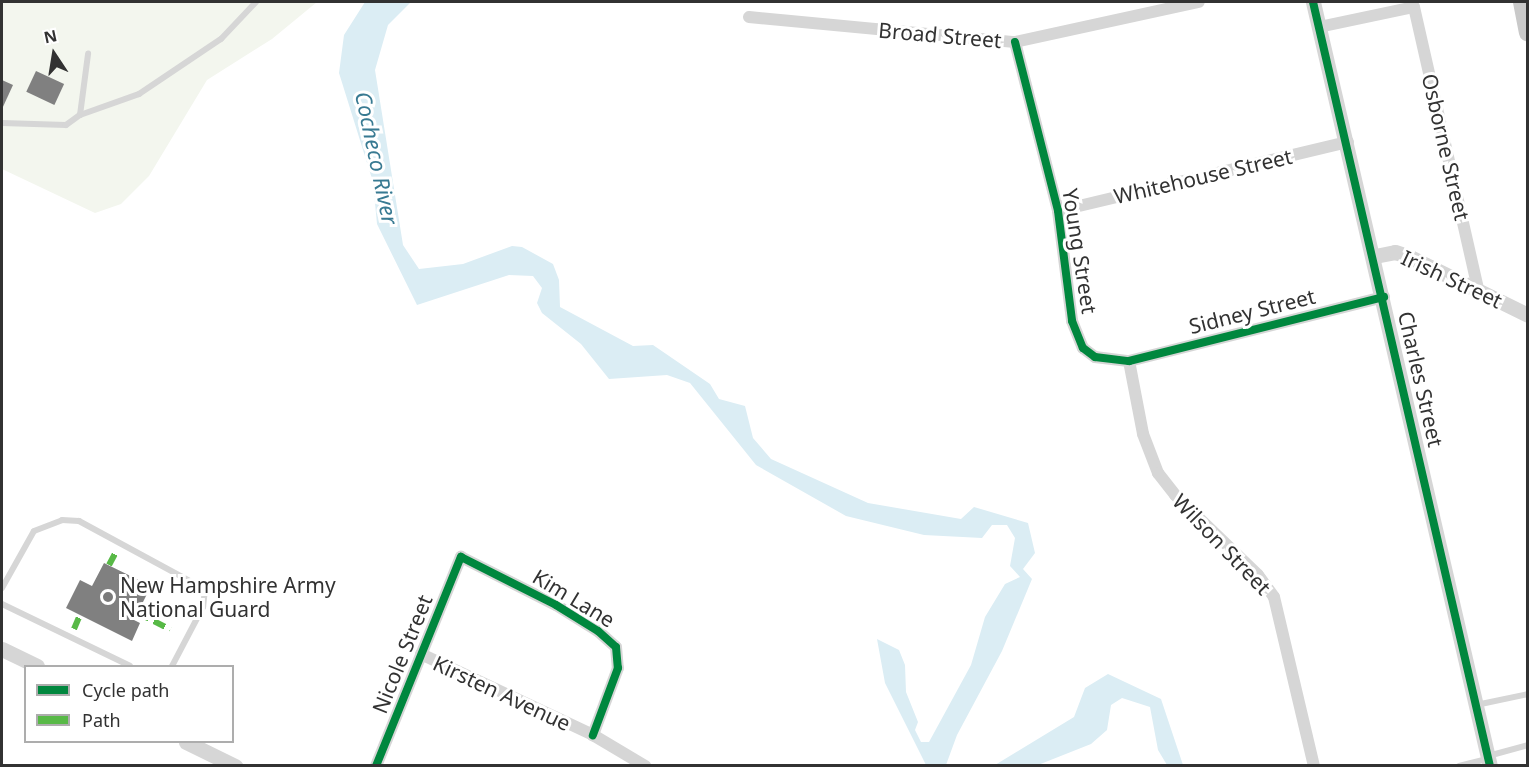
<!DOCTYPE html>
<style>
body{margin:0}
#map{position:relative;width:1529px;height:767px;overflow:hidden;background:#fff;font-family:"Noto Sans",sans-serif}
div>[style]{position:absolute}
.green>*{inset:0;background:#f3f6ee}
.water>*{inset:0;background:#dbedf4}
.building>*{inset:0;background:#808080;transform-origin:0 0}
.service>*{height:6px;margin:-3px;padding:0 3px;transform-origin:3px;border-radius:3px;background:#d6d6d6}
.minor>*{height:12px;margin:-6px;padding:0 6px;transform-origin:6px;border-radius:6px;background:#d6d6d6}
.tertiary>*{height:15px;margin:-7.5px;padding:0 7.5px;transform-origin:7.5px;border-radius:7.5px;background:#d6d6d6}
.primary>*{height:18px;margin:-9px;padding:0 9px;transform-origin:9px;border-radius:9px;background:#c9c9c9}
.quiet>*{height:6px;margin-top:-3px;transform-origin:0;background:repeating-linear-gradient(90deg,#58b947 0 12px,transparent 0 18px)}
.cycleway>*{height:8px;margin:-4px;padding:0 4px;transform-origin:4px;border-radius:4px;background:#00873e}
.dots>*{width:16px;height:16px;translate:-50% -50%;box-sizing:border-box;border:3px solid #fff;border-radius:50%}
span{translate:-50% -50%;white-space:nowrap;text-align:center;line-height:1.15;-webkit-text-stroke:6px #fff;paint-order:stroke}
.street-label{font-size:21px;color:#323232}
.poi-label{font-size:21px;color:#323232}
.left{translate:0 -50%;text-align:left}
.water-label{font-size:22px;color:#387a92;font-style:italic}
.frame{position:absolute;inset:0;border:3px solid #323232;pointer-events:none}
.legend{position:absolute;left:24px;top:665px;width:210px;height:78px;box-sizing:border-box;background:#fff;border:2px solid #adadad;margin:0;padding:8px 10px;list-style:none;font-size:18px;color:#323232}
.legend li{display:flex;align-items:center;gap:12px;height:30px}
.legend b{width:30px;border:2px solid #adadad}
.north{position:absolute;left:24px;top:24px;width:60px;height:60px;-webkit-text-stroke:4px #fff;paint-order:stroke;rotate:348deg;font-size:16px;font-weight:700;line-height:24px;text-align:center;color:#323232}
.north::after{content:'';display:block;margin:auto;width:21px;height:27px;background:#323232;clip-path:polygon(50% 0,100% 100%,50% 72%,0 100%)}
</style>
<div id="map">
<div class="green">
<i style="clip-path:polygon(2px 2px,317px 2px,272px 39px,207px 80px,149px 176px,121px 204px,95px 213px,2px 169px)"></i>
</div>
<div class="water">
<i style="clip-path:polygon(365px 2px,411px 2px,388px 25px,375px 70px,403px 245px,419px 269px,463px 264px,512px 246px,522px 247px,553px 264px,559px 280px,560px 307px,633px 346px,653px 345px,710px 384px,719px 399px,745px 406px,753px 438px,771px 459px,868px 503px,961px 519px,974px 507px,1028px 523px,1035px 553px,1023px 569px,1032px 579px,1002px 651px,957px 735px,946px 765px,926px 765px,885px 683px,877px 639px,899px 650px,905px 665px,906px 692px,918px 722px,915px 730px,921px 742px,929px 742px,971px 665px,985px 617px,1005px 584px,1020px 577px,1010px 566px,1015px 538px,1007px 525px,992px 525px,982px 538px,924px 535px,846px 516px,756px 465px,690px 383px,667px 375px,609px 379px,581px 344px,542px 313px,537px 303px,542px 288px,533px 276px,509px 275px,417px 305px,377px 224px,373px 182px,339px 73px,344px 35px)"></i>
<i style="clip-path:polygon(1108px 674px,1161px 699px,1183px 765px,1167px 765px,1158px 750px,1150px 707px,1122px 698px,1111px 705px,1107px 730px,1091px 744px,1038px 765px,995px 765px,1074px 717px,1085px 688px)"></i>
</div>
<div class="building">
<i style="left:36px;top:71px;width:31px;height:23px;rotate:25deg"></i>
<i style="clip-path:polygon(2px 80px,13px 85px,2px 109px)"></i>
<i style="clip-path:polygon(104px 563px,151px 586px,134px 620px,140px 623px,132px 641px,66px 608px,80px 580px,92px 586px)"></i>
</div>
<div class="service">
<i style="left:80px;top:115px;width:62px;rotate:-82.5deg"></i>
<i style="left:2px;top:123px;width:64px;rotate:1.8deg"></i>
<i style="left:66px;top:125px;width:17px;rotate:-36deg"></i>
<i style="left:80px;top:115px;width:63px;rotate:-19.6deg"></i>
<i style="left:139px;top:94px;width:99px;rotate:-33.9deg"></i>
<i style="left:221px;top:39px;width:51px;rotate:-46.6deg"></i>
<i style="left:2px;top:588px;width:65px;rotate:-60.7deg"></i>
<i style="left:34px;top:531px;width:30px;rotate:-21deg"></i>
<i style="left:62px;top:520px;width:17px;rotate:3deg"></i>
<i style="left:79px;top:521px;width:143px;rotate:28.4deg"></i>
<i style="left:205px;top:589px;width:18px;rotate:96deg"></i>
<i style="left:203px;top:607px;width:67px;rotate:117.7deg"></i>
<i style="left:2px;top:604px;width:142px;rotate:25.8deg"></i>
<i style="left:1476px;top:705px;width:53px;rotate:-11.9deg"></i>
<i style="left:1488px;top:756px;width:41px;rotate:-15.4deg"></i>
<i style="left:1459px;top:766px;width:30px;rotate:-14deg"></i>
</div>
<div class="minor">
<i style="left:749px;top:17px;width:267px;rotate:5.4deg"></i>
<i style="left:1015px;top:42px;width:188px;rotate:-12.3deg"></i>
<i style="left:1319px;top:27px;width:97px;rotate:-11.9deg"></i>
<i style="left:1414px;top:7px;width:288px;rotate:77.2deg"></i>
<i style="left:1015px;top:42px;width:174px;rotate:75.7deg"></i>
<i style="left:1058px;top:211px;width:111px;rotate:82.7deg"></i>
<i style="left:1072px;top:321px;width:29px;rotate:68deg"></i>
<i style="left:1083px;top:348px;width:15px;rotate:37deg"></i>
<i style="left:1095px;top:357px;width:34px;rotate:7deg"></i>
<i style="left:1129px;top:361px;width:263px;rotate:-14.1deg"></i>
<i style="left:1058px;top:211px;width:298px;rotate:-13.4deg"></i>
<i style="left:1129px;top:361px;width:74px;rotate:79.1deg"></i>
<i style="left:1143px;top:434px;width:42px;rotate:69deg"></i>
<i style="left:1158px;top:473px;width:28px;rotate:52deg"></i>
<i style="left:1175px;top:495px;width:115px;rotate:43.9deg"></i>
<i style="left:1258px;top:575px;width:27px;rotate:54deg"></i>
<i style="left:1274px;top:597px;width:174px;rotate:76.7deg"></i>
<i style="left:421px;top:654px;width:190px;rotate:25.2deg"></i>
<i style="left:593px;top:735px;width:61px;rotate:30.8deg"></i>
<i style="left:376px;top:766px;width:226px;rotate:-67.9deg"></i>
<i style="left:461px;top:557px;width:106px;rotate:26.8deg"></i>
<i style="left:556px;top:605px;width:49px;rotate:31.8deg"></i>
<i style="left:598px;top:631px;width:24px;rotate:42deg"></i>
<i style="left:616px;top:647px;width:21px;rotate:85deg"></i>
<i style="left:618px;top:668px;width:72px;rotate:110.5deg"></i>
</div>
<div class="tertiary">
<i style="left:1313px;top:2px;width:784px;rotate:76.96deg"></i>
<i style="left:1375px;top:256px;width:20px;rotate:-11deg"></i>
<i style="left:1395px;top:252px;width:16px;rotate:18deg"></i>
<i style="left:1410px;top:257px;width:131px;rotate:26.2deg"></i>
<i style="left:2px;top:649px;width:39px;rotate:26deg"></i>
<i style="left:186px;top:742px;width:55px;rotate:26.1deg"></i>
</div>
<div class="primary">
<i style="left:1522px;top:2px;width:31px;rotate:79deg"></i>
</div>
<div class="quiet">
<i style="left:109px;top:565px;width:17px;rotate:-62deg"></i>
<i style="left:138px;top:613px;width:36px;rotate:27deg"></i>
<i style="left:74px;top:629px;width:15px;rotate:-67deg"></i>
</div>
<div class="cycleway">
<i style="left:1313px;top:2px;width:784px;rotate:76.96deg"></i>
<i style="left:1015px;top:42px;width:174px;rotate:75.7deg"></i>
<i style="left:1058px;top:211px;width:111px;rotate:82.7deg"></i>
<i style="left:1072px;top:321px;width:29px;rotate:68deg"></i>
<i style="left:1083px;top:348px;width:15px;rotate:37deg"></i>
<i style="left:1095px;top:357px;width:34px;rotate:7deg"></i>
<i style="left:1129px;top:361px;width:263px;rotate:-14.1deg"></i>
<i style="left:376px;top:766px;width:226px;rotate:-67.9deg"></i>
<i style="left:461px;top:557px;width:106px;rotate:26.8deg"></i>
<i style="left:556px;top:605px;width:49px;rotate:31.8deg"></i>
<i style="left:598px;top:631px;width:24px;rotate:42deg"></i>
<i style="left:616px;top:647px;width:21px;rotate:85deg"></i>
<i style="left:618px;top:668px;width:72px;rotate:110.5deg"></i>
</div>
<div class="dots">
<i style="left:108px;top:597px;background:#7a7a7a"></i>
</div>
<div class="street-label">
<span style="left:940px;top:35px;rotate:5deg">Broad Street</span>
<span style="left:1446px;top:147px;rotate:77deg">Osborne Street</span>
<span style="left:1203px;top:176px;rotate:-13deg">Whitehouse Street</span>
<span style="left:1080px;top:251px;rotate:81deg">Young Street</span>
<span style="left:1452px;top:279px;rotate:25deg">Irish Street</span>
<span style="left:1252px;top:311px;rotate:-14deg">Sidney Street</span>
<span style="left:1421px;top:379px;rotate:77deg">Charles Street</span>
<span style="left:1222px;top:544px;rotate:46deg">Wilson Street</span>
<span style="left:574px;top:598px;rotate:31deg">Kim Lane</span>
<span style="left:402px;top:654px;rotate:-68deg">Nicole Street</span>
<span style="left:502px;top:693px;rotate:25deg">Kirsten Avenue</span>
</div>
<div class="poi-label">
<span class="left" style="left:120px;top:597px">New Hampshire Army<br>National Guard</span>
</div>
<div class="water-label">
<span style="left:377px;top:158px;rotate:78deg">Cocheco River</span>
</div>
<div class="frame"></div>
<ul class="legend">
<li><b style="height:8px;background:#00873e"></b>Cycle path</li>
<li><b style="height:8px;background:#58b947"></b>Path</li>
</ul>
<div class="north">N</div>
</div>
